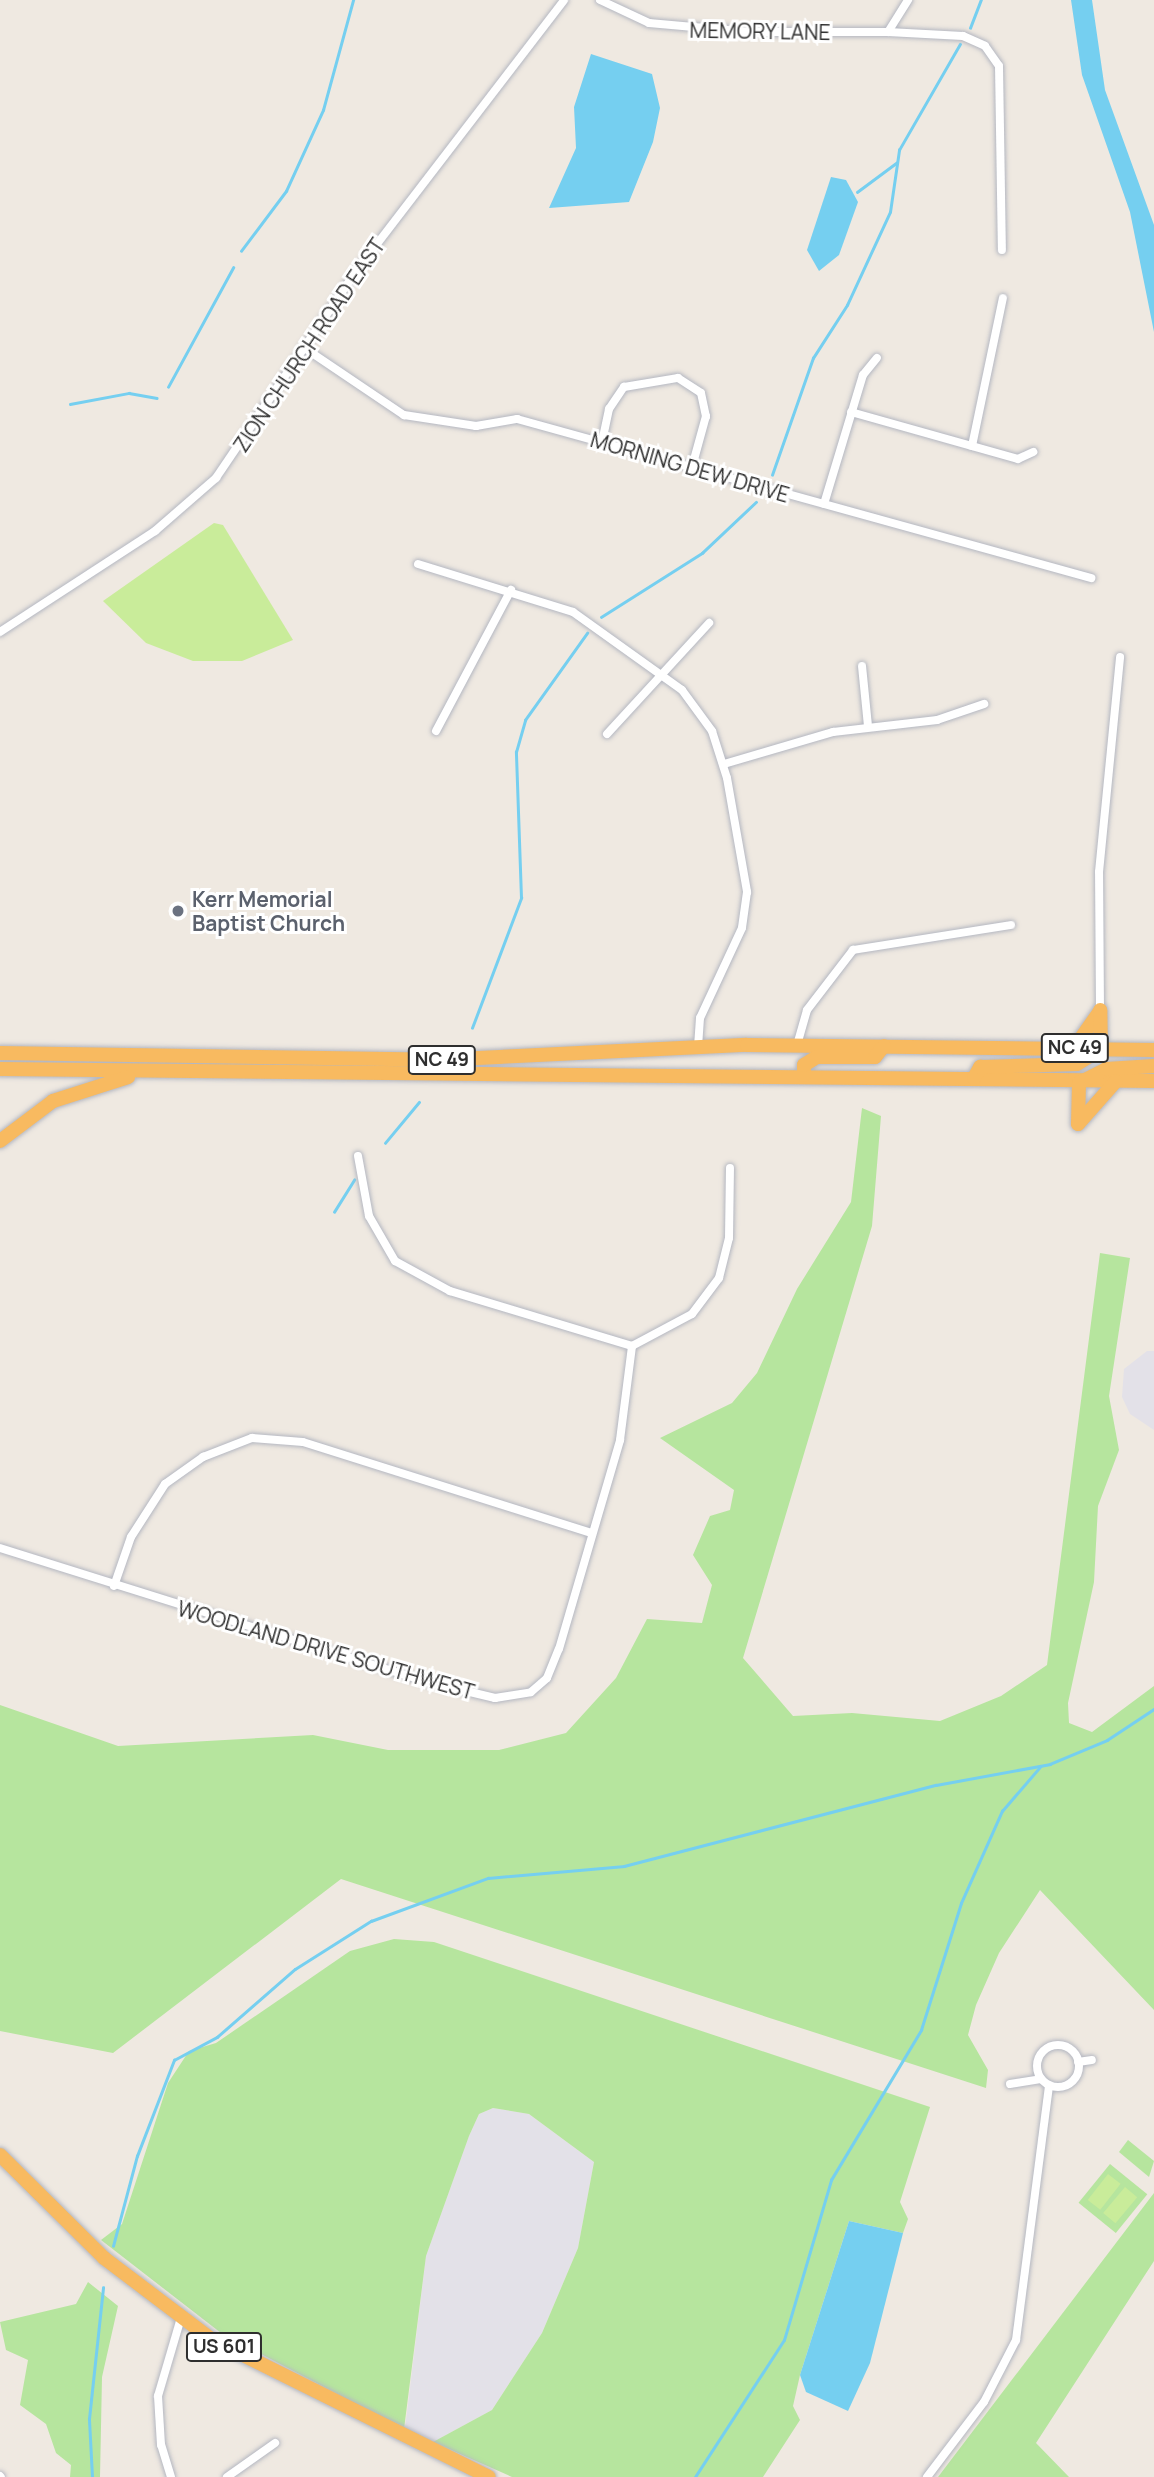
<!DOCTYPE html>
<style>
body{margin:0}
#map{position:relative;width:1154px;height:2477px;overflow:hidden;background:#efe9e1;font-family:Manrope,sans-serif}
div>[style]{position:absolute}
.industrial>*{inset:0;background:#e3e1e8}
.green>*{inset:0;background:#b6e59e;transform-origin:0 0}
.pitch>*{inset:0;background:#c9ec9a;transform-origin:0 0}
.water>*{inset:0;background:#75cff0}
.stream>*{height:2.5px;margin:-1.25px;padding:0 1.25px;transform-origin:1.25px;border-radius:1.25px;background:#75cff0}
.roads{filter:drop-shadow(0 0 2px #b4b7c1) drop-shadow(0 0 2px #b4b7c1)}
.minor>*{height:8px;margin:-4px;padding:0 4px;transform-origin:4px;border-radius:4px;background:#fff}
.minor>.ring{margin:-4px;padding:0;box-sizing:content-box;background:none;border:8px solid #fff;border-radius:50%}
.trunk>*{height:14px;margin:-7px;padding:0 7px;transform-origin:7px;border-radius:7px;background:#f8ba60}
.dots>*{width:19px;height:19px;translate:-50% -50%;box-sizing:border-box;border:4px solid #fff;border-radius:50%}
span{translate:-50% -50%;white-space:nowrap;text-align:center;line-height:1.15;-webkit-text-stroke:6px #fff;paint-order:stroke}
.shield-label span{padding:2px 5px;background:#fff;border:2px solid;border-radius:5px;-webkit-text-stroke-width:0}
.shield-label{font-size:19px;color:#2e2e2e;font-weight:700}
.street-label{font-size:21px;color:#2e2e2e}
.worship-label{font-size:21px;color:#5b616d;font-weight:700}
.left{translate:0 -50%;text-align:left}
</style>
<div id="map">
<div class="industrial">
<i style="clip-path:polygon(1147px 1351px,1154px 1351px,1154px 1430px,1130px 1414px,1122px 1397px,1124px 1369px)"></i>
<i style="clip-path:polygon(493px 2108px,529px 2114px,594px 2162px,578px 2248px,542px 2333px,492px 2410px,433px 2442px,405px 2429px,426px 2256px,469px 2136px,479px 2114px)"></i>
</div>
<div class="green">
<i style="clip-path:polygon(862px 1108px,881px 1116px,872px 1226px,743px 1658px,793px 1716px,852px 1713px,940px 1721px,1001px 1696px,1047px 1665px,1100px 1253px,1130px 1258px,1109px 1396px,1119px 1450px,1098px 1506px,1094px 1582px,1068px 1703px,1069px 1723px,1092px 1732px,1154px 1686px,1154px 2010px,1040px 1890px,999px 1953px,976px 2005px,968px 2035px,988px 2070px,986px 2088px,341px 1879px,113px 2053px,0 2031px,0 1705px,118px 1746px,313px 1735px,388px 1750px,499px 1750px,566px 1733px,616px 1678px,647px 1619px,702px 1623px,712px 1585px,693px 1555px,710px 1516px,730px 1510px,734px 1490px,660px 1438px,732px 1403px,757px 1373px,797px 1289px,851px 1202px)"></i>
<i style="clip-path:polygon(394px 1939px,434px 1942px,930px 2107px,900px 2202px,908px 2219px,903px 2233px,849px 2221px,800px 2375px,793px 2406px,800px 2420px,763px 2477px,512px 2477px,433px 2442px,492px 2410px,542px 2333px,578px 2248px,594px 2162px,529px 2114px,493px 2108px,479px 2114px,469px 2136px,426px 2256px,404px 2429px,221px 2333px,101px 2240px,122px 2224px,168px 2083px,189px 2051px,216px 2043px,350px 1951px)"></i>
<i style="clip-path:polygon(1128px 2140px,1154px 2161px,1149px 2177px,1119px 2152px)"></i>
<i style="left:1110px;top:2164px;width:48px;height:50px;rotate:39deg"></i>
<i style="clip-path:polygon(1154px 2193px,1154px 2261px,1036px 2443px,1069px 2477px,938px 2477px)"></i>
<i style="clip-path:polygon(88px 2282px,118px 2306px,102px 2377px,100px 2477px,70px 2477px,71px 2465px,56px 2453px,46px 2424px,20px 2405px,28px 2360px,6px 2350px,0 2322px,76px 2304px)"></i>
</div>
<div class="pitch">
<i style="clip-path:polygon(214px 523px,223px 525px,293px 640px,242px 661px,193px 661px,146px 643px,103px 601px)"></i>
<i style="left:1108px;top:2174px;width:16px;height:33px;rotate:38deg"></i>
<i style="left:1125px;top:2187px;width:16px;height:34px;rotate:40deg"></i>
</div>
<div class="water">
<i style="clip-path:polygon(1071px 0,1092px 0,1105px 90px,1154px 225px,1154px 332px,1130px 212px,1082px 75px)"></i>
<i style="clip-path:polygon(591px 54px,652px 74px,660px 108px,653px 142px,629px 202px,549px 208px,576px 148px,574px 107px)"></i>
<i style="clip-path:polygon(831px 177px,846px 180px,858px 202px,839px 255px,819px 271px,807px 250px)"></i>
<i style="clip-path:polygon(849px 2221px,903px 2233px,870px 2363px,848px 2411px,806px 2392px,800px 2375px)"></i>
</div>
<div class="stream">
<i style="left:970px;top:28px;width:30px;rotate:-69deg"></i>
<i style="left:857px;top:192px;width:49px;rotate:-36.6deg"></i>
<i style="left:241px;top:251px;width:75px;rotate:-53.1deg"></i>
<i style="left:286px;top:191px;width:89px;rotate:-65.4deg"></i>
<i style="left:323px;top:110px;width:114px;rotate:-74.7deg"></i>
<i style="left:168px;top:387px;width:136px;rotate:-61.4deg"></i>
<i style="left:70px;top:404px;width:60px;rotate:-10.6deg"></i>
<i style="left:129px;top:393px;width:28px;rotate:10deg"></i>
<i style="left:772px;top:475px;width:124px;rotate:-70.7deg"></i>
<i style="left:813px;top:358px;width:63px;rotate:-57.3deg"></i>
<i style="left:847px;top:305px;width:102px;rotate:-65.2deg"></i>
<i style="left:890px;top:212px;width:63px;rotate:-81.7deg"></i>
<i style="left:899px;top:150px;width:122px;rotate:-60.1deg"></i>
<i style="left:601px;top:617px;width:120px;rotate:-32.4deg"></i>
<i style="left:702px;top:553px;width:74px;rotate:-43.4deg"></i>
<i style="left:472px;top:1028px;width:139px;rotate:-69.3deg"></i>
<i style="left:521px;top:898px;width:146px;rotate:-92deg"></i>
<i style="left:516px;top:752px;width:33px;rotate:-74deg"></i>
<i style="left:525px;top:720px;width:107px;rotate:-54.5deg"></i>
<i style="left:385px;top:1143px;width:53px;rotate:-50.3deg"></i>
<i style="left:334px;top:1212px;width:38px;rotate:-58deg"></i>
<i style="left:113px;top:2246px;width:93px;rotate:-75.1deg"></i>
<i style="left:137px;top:2156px;width:103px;rotate:-68.9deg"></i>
<i style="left:174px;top:2060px;width:49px;rotate:-28.1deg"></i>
<i style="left:217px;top:2037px;width:103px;rotate:-41.1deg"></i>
<i style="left:295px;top:1969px;width:90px;rotate:-32.3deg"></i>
<i style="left:371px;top:1921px;width:125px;rotate:-20.2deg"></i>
<i style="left:488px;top:1878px;width:137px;rotate:-5deg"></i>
<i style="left:624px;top:1866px;width:322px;rotate:-14.6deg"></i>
<i style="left:936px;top:1785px;width:116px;rotate:-10.4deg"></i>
<i style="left:1050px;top:1764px;width:62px;rotate:-22.8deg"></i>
<i style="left:1107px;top:1740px;width:56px;rotate:-33.4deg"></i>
<i style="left:92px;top:2477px;width:58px;rotate:-93deg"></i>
<i style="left:89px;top:2419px;width:132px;rotate:-83.9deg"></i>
<i style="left:695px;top:2477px;width:163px;rotate:-57deg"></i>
<i style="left:784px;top:2340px;width:167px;rotate:-73.6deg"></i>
<i style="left:831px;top:2180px;width:175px;rotate:-59deg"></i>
<i style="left:921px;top:2030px;width:133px;rotate:-72.5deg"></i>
<i style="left:961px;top:1903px;width:101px;rotate:-66deg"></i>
<i style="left:1002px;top:1811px;width:58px;rotate:-49.2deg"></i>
</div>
<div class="roads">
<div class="minor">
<i style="left:600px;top:0;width:54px;rotate:25.1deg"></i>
<i style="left:649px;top:23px;width:101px;rotate:5.1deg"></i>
<i style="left:750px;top:32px;width:138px"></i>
<i style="left:888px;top:32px;width:38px;rotate:-58deg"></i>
<i style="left:888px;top:32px;width:75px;rotate:3.1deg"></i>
<i style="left:963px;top:36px;width:24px;rotate:24deg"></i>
<i style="left:985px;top:46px;width:24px;rotate:55deg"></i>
<i style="left:999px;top:66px;width:184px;rotate:89.1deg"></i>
<i style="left:303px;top:347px;width:122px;rotate:34deg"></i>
<i style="left:404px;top:415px;width:73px;rotate:8.7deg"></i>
<i style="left:476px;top:426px;width:42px;rotate:-9.7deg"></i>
<i style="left:517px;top:419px;width:596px;rotate:15.48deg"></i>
<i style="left:851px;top:412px;width:173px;rotate:15.7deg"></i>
<i style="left:1018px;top:459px;width:17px;rotate:-25deg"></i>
<i style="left:602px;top:442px;width:34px;rotate:-78deg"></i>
<i style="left:609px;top:409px;width:27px;rotate:-56deg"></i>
<i style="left:624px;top:387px;width:55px;rotate:-9.5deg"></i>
<i style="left:678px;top:378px;width:27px;rotate:33deg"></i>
<i style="left:701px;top:393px;width:24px;rotate:78deg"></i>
<i style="left:706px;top:416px;width:53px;rotate:105.4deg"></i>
<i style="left:972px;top:446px;width:151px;rotate:-78.2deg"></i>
<i style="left:824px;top:504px;width:135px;rotate:-73.2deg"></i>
<i style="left:863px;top:375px;width:22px;rotate:-51deg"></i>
<i style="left:418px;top:564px;width:162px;rotate:17.2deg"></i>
<i style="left:573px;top:612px;width:134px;rotate:35.6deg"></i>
<i style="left:682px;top:690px;width:51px;rotate:53.8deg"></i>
<i style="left:712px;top:731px;width:49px;rotate:72.3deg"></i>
<i style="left:727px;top:778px;width:116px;rotate:80deg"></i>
<i style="left:747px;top:892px;width:36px;rotate:98deg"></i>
<i style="left:742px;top:928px;width:99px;rotate:115deg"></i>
<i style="left:700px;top:1018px;width:28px;rotate:94deg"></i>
<i style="left:0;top:632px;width:185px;rotate:-33.1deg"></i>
<i style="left:155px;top:531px;width:81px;rotate:-41deg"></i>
<i style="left:216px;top:478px;width:246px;rotate:-55.9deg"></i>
<i style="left:354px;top:274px;width:345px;rotate:-52.5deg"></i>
<i style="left:862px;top:666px;width:60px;rotate:84.3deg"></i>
<i style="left:436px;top:731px;width:160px;rotate:-62deg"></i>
<i style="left:607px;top:734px;width:151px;rotate:-47.4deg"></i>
<i style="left:724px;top:764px;width:114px;rotate:-16.4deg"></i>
<i style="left:833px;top:732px;width:105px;rotate:-6.6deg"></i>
<i style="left:937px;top:720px;width:50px;rotate:-18.8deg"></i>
<i style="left:1100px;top:1010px;width:138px;rotate:-90.4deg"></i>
<i style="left:1099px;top:872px;width:216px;rotate:-84.4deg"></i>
<i style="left:797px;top:1045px;width:36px;rotate:-74deg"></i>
<i style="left:807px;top:1010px;width:76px;rotate:-52.5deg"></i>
<i style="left:853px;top:950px;width:160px;rotate:-9deg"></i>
<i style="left:358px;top:1156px;width:61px;rotate:79.6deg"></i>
<i style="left:369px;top:1216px;width:52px;rotate:60deg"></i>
<i style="left:395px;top:1261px;width:63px;rotate:28.6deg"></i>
<i style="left:450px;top:1291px;width:190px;rotate:16.8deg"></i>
<i style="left:0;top:1548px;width:448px;rotate:17.4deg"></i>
<i style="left:428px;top:1682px;width:69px;rotate:13.4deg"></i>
<i style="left:495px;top:1698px;width:36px;rotate:-9deg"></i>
<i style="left:531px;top:1692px;width:21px;rotate:-41deg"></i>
<i style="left:547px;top:1678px;width:31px;rotate:-68deg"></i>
<i style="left:559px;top:1649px;width:218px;rotate:-73.7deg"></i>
<i style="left:620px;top:1440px;width:95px;rotate:-82.7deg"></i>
<i style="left:632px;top:1346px;width:68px;rotate:-28.1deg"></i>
<i style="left:692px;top:1314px;width:45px;rotate:-53.1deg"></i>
<i style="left:719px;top:1278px;width:41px;rotate:-76deg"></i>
<i style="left:729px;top:1238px;width:70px;rotate:-89.2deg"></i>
<i style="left:114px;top:1586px;width:52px;rotate:-70.9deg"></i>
<i style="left:131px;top:1537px;width:63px;rotate:-57.3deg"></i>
<i style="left:165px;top:1484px;width:47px;rotate:-35.4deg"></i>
<i style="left:203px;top:1457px;width:53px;rotate:-21.2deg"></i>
<i style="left:252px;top:1438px;width:51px;rotate:4.5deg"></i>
<i style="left:303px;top:1442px;width:302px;rotate:17.5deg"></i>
<i class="ring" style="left:1037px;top:2045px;width:34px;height:34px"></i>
<i style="left:1078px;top:2062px;width:14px;rotate:-8deg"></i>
<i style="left:1010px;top:2084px;width:31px;rotate:-9deg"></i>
<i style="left:0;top:2476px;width:1px;rotate:45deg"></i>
<i style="left:171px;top:2477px;width:34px;rotate:-107deg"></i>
<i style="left:161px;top:2445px;width:49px;rotate:-93.5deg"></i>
<i style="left:158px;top:2396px;width:81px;rotate:-73.6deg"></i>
<i style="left:227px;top:2477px;width:59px;rotate:-35.3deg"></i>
<i style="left:927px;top:2477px;width:94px;rotate:-52.8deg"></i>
<i style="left:984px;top:2402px;width:70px;rotate:-62.7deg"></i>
<i style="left:1016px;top:2340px;width:257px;rotate:-82.6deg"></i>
</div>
<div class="trunk">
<i style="left:1074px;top:1048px;width:45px;rotate:-54.9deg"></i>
<i style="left:0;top:1053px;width:437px;rotate:0.9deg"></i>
<i style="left:437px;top:1060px;width:310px;rotate:-2.8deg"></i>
<i style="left:747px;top:1045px;width:407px;rotate:0.7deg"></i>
<i style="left:0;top:1069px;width:1154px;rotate:0.6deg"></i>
<i style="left:804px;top:1075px;width:10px;rotate:-90deg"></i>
<i style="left:804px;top:1065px;width:15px;rotate:-32deg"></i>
<i style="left:817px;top:1057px;width:58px"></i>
<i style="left:875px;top:1057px;width:14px;rotate:-51deg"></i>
<i style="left:974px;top:1078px;width:13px;rotate:-61deg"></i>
<i style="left:980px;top:1067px;width:97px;rotate:-1.8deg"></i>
<i style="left:1077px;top:1064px;width:28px;rotate:-32deg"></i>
<i style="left:1101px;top:1049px;width:39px;rotate:-91deg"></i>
<i style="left:1078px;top:1124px;width:41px;rotate:-88.6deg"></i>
<i style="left:1079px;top:1083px;width:30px;rotate:-27deg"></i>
<i style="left:1106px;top:1069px;width:48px;rotate:-3.6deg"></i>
<i style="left:1078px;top:1124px;width:57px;rotate:-48.5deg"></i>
<i style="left:0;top:1141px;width:66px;rotate:-37deg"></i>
<i style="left:53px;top:1101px;width:79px;rotate:-17.7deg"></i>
<i style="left:0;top:2155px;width:146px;rotate:44.7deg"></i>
<i style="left:104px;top:2258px;width:134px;rotate:37.1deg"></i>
<i style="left:211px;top:2339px;width:310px;rotate:26.4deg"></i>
</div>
</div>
<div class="dots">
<i style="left:178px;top:911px;background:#6b7280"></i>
</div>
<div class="shield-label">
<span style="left:1075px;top:1048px">NC 49</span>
<span style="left:442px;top:1060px">NC 49</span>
<span style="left:224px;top:2347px">US 601</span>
</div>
<div class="street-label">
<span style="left:760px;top:31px;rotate:1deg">MEMORY LANE</span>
<span style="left:309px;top:345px;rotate:-56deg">ZION CHURCH ROAD EAST</span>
<span style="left:690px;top:467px;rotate:16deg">MORNING DEW DRIVE</span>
<span style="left:326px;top:1650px;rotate:16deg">WOODLAND DRIVE SOUTHWEST</span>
</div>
<div class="worship-label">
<span class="left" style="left:192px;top:911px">Kerr Memorial<br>Baptist Church</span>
</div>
</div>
